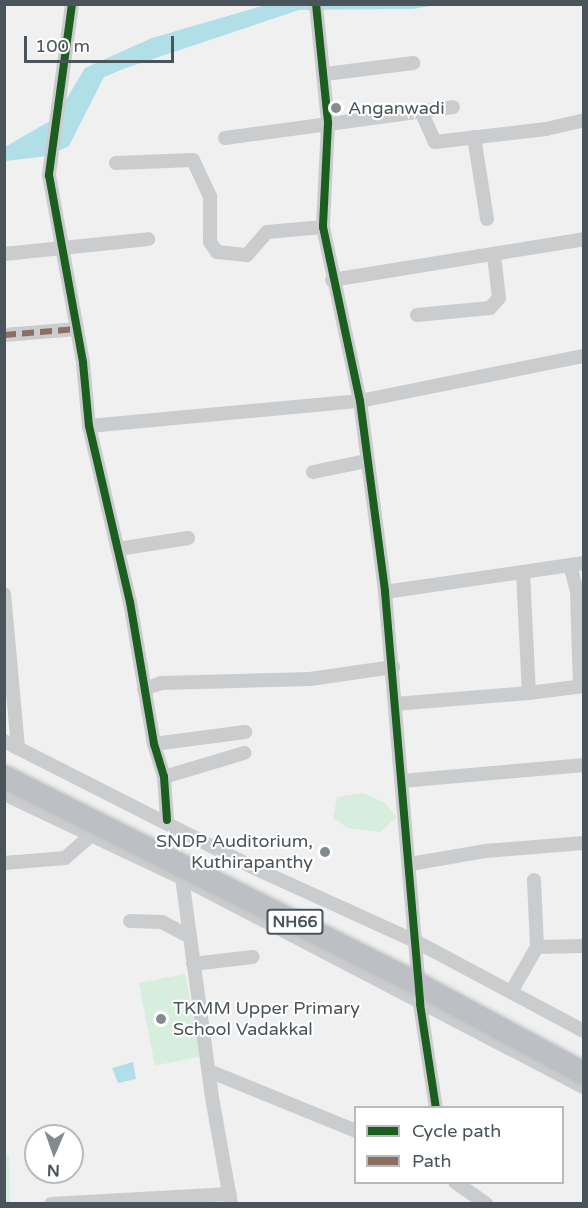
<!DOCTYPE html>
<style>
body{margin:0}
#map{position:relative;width:588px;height:1208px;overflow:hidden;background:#f0f0f0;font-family:"Varela Round",sans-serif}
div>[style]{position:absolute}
.green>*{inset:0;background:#d7edde;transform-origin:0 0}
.water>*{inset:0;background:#b0dfe7}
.minor>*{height:14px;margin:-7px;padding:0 7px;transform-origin:7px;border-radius:7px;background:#cbccce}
.bridges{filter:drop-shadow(0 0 2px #b6babe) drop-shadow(0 0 2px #b6babe)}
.highway-bridge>*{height:20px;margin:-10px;padding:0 10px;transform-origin:10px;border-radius:10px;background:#bcc0c5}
.quiet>*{height:6px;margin-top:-3px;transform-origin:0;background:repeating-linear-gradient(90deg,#8d6e63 0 12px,transparent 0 18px)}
.cycleway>*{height:8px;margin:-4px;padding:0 4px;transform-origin:4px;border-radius:4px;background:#1b5e20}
.dots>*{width:16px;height:16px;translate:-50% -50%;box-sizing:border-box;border:3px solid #fff;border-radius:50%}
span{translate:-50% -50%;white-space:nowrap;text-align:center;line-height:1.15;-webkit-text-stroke:4.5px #fff;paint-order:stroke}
.shield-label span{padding:2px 4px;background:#fff;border:2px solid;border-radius:4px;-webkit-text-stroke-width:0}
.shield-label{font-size:16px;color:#49545b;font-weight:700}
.poi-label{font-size:18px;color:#49545b}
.left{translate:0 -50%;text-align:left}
.right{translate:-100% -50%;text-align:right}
.frame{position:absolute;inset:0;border:6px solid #49545b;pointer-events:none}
.legend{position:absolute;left:354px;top:1106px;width:210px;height:78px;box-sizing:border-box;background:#fff;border:2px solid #b6bbbd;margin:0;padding:8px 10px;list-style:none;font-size:18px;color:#49545b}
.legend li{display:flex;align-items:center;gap:12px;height:30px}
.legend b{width:30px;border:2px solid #b6bbbd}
.north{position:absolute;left:24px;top:1124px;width:60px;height:60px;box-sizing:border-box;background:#fff;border:2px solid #b6bbbd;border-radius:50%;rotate:182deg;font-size:16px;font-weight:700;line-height:24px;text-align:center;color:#49545b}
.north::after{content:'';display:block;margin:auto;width:21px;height:27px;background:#838b8f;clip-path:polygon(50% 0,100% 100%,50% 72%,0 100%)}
.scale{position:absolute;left:24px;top:36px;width:150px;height:27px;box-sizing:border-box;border:3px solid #49545b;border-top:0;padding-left:8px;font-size:18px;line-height:21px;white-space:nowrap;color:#49545b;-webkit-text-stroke:4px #fff;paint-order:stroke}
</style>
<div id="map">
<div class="green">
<i style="clip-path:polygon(363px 793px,385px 803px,397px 817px,380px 832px,348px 828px,333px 818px,337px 797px)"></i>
<i style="left:185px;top:974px;width:84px;height:47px;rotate:79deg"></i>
<i style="clip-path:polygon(5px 1155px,9px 1156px,10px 1203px,5px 1203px)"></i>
</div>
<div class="water">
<i style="clip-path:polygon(265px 5px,436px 5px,413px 9px,299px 10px,126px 68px,104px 77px,69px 146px,48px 156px,5px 161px,5px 147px,55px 118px,85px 68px,152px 38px)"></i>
<i style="clip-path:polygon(133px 1062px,136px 1079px,118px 1083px,112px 1068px)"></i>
</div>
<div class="minor">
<i style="left:72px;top:4px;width:173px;rotate:97.7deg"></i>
<i style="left:49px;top:175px;width:191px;rotate:79.7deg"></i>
<i style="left:83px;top:363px;width:63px;rotate:84.6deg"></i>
<i style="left:89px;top:426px;width:181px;rotate:76.9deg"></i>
<i style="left:130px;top:602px;width:144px;rotate:80.4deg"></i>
<i style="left:154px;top:744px;width:34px;rotate:73deg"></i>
<i style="left:164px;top:777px;width:43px;rotate:86deg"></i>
<i style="left:316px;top:4px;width:120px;rotate:84.2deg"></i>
<i style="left:328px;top:123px;width:104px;rotate:92.8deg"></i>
<i style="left:323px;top:227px;width:178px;rotate:78deg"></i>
<i style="left:360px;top:401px;width:193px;rotate:82.5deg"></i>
<i style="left:385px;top:592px;width:413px;rotate:85.1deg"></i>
<i style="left:420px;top:1004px;width:105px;rotate:81.3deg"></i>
<i style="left:325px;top:74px;width:89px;rotate:-7.1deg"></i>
<i style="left:421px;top:111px;width:34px;rotate:66deg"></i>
<i style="left:435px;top:142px;width:112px;rotate:-6.7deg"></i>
<i style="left:546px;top:129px;width:39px;rotate:-13deg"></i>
<i style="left:474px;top:137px;width:83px;rotate:81deg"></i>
<i style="left:225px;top:138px;width:230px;rotate:-7.7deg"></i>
<i style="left:116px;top:163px;width:77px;rotate:-2.2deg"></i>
<i style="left:193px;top:160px;width:40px;rotate:65deg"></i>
<i style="left:210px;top:196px;width:46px;rotate:90deg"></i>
<i style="left:210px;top:242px;width:12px;rotate:55deg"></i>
<i style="left:217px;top:252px;width:30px;rotate:6deg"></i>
<i style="left:247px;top:255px;width:30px;rotate:-49deg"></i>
<i style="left:267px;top:232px;width:56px;rotate:-5.1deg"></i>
<i style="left:4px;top:254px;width:145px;rotate:-5.9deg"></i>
<i style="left:332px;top:280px;width:255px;rotate:-9.2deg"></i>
<i style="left:417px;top:315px;width:73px;rotate:-5.5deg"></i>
<i style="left:490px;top:308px;width:13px;rotate:-48deg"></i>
<i style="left:499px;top:298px;width:42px;rotate:-96.8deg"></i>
<i style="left:4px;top:335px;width:73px;rotate:-4.7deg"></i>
<i style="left:89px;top:426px;width:272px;rotate:-5.3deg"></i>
<i style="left:360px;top:401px;width:228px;rotate:-11.4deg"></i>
<i style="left:313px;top:472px;width:54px;rotate:-11.7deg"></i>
<i style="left:118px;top:549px;width:71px;rotate:-8.9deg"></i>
<i style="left:570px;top:565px;width:28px;rotate:75deg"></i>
<i style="left:577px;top:592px;width:94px;rotate:88.2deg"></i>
<i style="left:523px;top:572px;width:121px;rotate:87.2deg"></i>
<i style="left:529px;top:693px;width:55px;rotate:-7.3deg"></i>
<i style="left:385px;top:592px;width:201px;rotate:-8.3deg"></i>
<i style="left:4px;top:594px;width:155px;rotate:84.8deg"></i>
<i style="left:144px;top:689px;width:18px;rotate:-19deg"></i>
<i style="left:161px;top:683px;width:149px;rotate:-1.5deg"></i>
<i style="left:310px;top:679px;width:84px;rotate:-8.2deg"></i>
<i style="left:395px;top:704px;width:134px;rotate:-4.7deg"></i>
<i style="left:4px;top:741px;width:278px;rotate:26.9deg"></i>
<i style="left:252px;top:867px;width:181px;rotate:24.4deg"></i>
<i style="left:417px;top:942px;width:189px;rotate:28.1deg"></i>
<i style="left:154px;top:744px;width:92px;rotate:-7.5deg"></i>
<i style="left:164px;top:777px;width:84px;rotate:-16.7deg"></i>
<i style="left:401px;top:781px;width:184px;rotate:-5deg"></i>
<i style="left:4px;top:794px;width:197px;rotate:25.3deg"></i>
<i style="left:182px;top:878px;width:453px;rotate:27.5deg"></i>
<i style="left:4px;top:863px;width:61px;rotate:-4.7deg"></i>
<i style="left:65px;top:858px;width:35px;rotate:-41deg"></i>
<i style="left:410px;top:864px;width:76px;rotate:-9.8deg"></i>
<i style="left:485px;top:851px;width:99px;rotate:-4.6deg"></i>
<i style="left:182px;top:878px;width:227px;rotate:82.2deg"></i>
<i style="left:213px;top:1103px;width:103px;rotate:79.9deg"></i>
<i style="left:534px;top:880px;width:67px;rotate:87.4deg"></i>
<i style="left:537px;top:947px;width:47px;rotate:-1.2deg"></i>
<i style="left:130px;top:921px;width:32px;rotate:2deg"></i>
<i style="left:162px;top:922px;width:32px;rotate:28deg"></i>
<i style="left:193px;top:964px;width:60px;rotate:-6.7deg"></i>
<i style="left:511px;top:992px;width:52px;rotate:-60deg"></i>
<i style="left:209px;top:1071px;width:159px;rotate:22.2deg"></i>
<i style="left:455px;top:1182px;width:38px;rotate:35deg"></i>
<i style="left:51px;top:1204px;width:179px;rotate:-3.2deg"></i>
</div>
<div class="bridges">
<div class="highway-bridge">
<i style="left:4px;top:776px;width:464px;rotate:26.6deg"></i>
<i style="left:419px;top:984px;width:187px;rotate:28.3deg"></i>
</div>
</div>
<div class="quiet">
<i style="left:4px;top:335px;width:73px;rotate:-4.7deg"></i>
</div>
<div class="cycleway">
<i style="left:72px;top:4px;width:173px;rotate:97.7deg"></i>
<i style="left:49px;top:175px;width:191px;rotate:79.7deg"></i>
<i style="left:83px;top:363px;width:63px;rotate:84.6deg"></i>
<i style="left:89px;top:426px;width:181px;rotate:76.9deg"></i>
<i style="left:130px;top:602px;width:144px;rotate:80.4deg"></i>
<i style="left:154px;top:744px;width:34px;rotate:73deg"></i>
<i style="left:164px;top:777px;width:43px;rotate:86deg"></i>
<i style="left:316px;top:4px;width:120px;rotate:84.2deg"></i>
<i style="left:328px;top:123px;width:104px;rotate:92.8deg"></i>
<i style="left:323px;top:227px;width:178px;rotate:78deg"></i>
<i style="left:360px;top:401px;width:193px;rotate:82.5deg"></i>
<i style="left:385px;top:592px;width:413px;rotate:85.1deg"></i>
<i style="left:420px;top:1004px;width:105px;rotate:81.3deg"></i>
</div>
<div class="dots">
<i style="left:336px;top:108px;background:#838b8f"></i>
<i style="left:325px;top:852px;background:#838b8f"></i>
<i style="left:161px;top:1019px;background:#838b8f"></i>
</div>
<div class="shield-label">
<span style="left:295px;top:922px">NH66</span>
</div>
<div class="poi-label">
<span class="left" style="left:348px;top:108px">Anganwadi</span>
<span class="right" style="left:313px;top:852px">SNDP Auditorium,<br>Kuthirapanthy</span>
<span class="left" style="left:173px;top:1019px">TKMM Upper Primary<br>School Vadakkal</span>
</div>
<div class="frame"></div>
<ul class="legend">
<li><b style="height:8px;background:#1b5e20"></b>Cycle path</li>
<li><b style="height:8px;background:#8d6e63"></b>Path</li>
</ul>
<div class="north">N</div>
<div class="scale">100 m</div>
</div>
